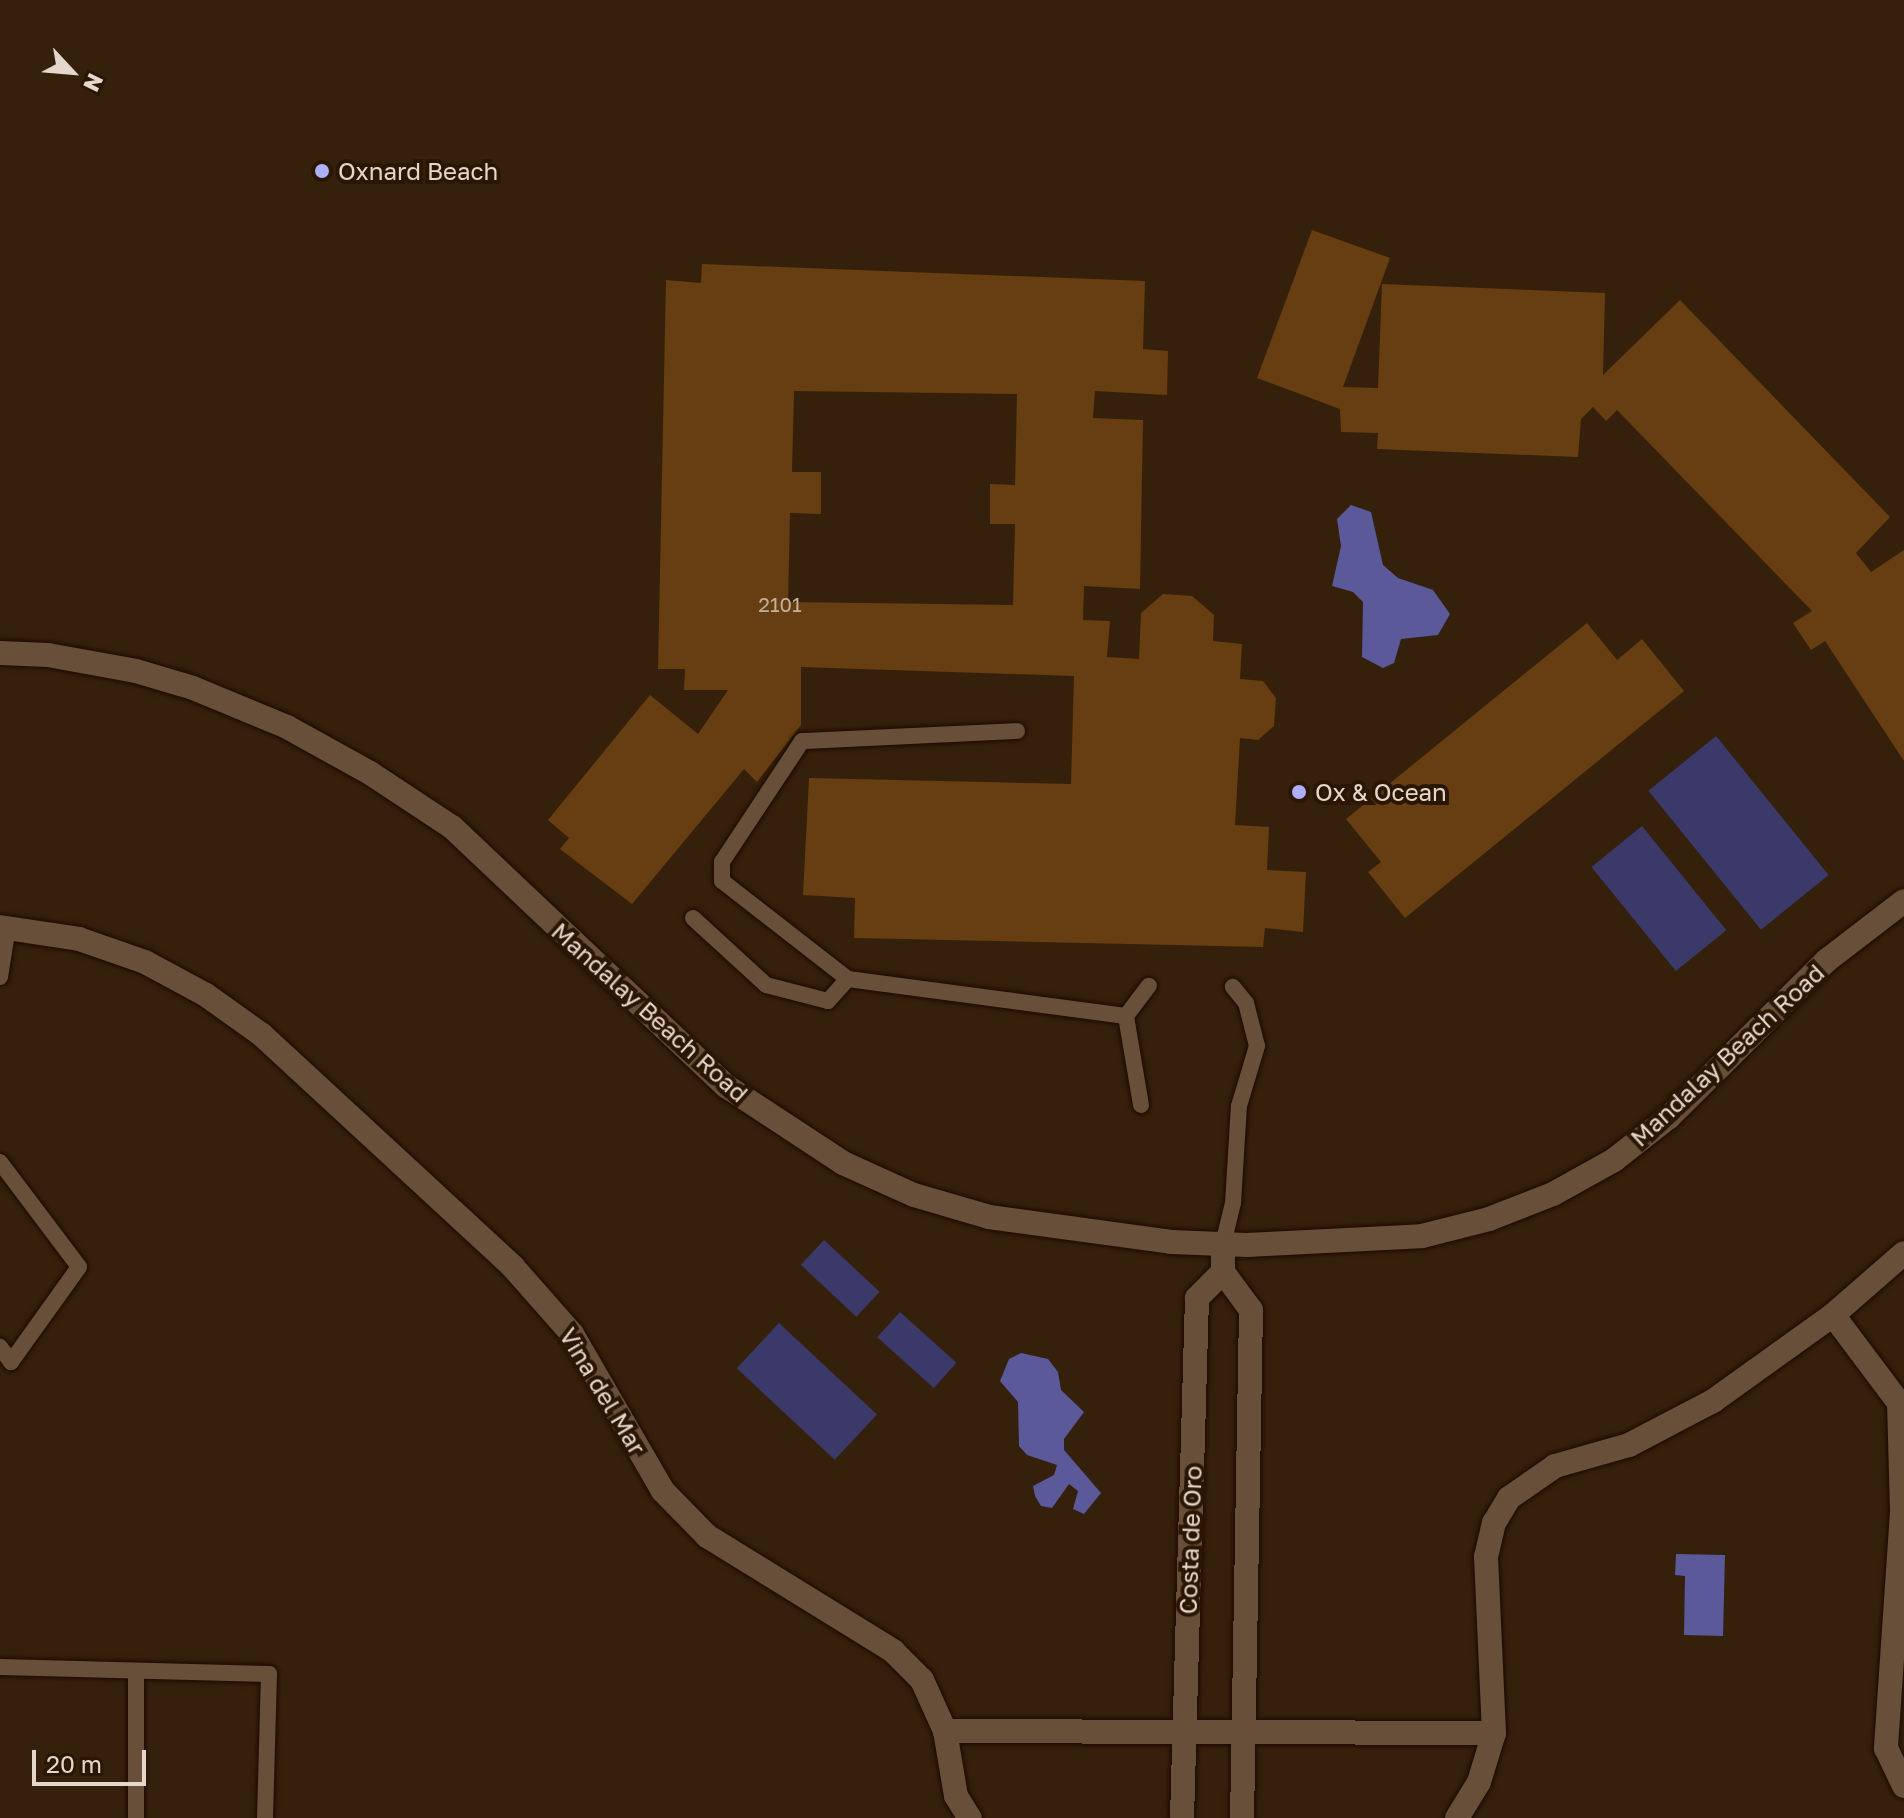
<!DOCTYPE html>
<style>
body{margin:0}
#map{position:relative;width:1904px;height:1818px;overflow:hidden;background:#35200b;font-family:"Golos Text",sans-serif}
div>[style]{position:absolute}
.green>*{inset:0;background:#3b396a;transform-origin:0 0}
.water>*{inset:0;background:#5b5999}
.building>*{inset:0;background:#673e11}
.roads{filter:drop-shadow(0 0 2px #1c0900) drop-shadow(0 0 2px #1c0900)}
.lane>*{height:16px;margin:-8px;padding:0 8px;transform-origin:8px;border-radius:8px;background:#674f39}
.street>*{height:24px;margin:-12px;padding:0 12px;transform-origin:12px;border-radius:12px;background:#674f39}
.dots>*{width:22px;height:22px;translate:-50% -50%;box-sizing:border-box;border:4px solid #2b1603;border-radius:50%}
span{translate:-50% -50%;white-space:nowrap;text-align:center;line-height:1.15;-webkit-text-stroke:8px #2b1603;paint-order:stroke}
.number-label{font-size:20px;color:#c6b19c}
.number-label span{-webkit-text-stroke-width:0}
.poi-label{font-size:24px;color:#e5d7cb}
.left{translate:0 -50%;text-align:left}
.street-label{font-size:24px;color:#e5d7cb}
.north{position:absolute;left:32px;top:32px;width:80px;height:80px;-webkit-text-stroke:6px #2b1603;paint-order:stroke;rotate:116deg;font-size:22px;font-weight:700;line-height:32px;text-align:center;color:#e5d7cb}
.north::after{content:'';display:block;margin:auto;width:28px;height:36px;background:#e5d7cb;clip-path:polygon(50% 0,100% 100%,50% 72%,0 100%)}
.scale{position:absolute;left:32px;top:1750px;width:114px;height:36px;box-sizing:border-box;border:4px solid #e5d7cb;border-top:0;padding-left:10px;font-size:24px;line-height:28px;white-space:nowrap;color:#e5d7cb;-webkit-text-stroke:6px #2b1603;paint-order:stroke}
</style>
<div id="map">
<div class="green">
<i style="left:1716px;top:736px;width:179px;height:87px;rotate:51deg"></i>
<i style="left:1642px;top:826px;width:134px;height:65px;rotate:51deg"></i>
<i style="left:824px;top:1240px;width:76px;height:34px;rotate:43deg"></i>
<i style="left:900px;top:1312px;width:76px;height:34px;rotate:42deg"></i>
<i style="left:779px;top:1323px;width:134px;height:62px;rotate:43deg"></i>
</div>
<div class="water">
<i style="clip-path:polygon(1351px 505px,1371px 512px,1383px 565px,1398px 578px,1433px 590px,1450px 614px,1438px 635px,1401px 639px,1394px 663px,1383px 668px,1362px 657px,1363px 602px,1353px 592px,1332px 586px,1341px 546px,1337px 519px)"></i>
<i style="clip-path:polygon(1021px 1353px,1048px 1359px,1058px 1372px,1061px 1390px,1084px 1412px,1064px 1439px,1064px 1450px,1101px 1493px,1084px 1514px,1073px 1509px,1078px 1491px,1069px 1484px,1052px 1508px,1041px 1506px,1035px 1496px,1033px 1486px,1054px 1475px,1057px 1465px,1027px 1455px,1019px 1446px,1018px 1402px,1000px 1381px,1009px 1359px)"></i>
<i style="clip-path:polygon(1676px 1554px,1725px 1555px,1723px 1636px,1684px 1635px,1685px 1576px,1675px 1575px)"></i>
</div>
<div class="building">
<i style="clip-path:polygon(1312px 230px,1390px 258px,1343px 387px,1378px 388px,1382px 284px,1605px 293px,1603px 375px,1680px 300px,1890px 517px,1856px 553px,1871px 572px,1904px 550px,1904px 761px,1825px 641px,1811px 650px,1793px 623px,1812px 611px,1617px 410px,1606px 421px,1593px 407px,1581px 419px,1578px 457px,1377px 449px,1378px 433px,1341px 432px,1340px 409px,1257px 378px)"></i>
<i style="clip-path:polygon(evenodd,702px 264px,1145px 281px,1143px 349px,1168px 351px,1167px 395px,1095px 391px,1093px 418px,1143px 420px,1140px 589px,1084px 586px,1083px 620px,1110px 621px,1107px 657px,1139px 659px,1141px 613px,1163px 594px,1192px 596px,1214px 615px,1213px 641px,1242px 644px,1240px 679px,1263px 681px,1276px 698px,1274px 726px,1258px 740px,1240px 738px,1235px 825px,1269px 827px,1267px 870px,1306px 872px,1303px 932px,1265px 928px,1263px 947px,854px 938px,855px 898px,803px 895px,809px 778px,1071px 784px,1074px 676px,801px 667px,801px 725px,757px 782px,744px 769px,632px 904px,560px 849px,569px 838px,548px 820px,650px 695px,698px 734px,728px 690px,684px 690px,685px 669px,658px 669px,666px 280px,701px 283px,702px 264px,794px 391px,1017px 394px,1015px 485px,990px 484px,990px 524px,1015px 524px,1013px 605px,788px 602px,790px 513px,821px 514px,821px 472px,792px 472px,794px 391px)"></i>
<i style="clip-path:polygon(1587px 623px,1617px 660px,1642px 639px,1684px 691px,1405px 918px,1368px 872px,1381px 862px,1346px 819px)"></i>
</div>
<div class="roads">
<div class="lane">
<i style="left:1017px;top:731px;width:215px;rotate:177.3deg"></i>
<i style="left:802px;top:741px;width:145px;rotate:123.5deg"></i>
<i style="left:722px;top:862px;width:19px;rotate:90deg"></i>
<i style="left:722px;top:881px;width:160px;rotate:37.9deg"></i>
<i style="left:848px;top:979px;width:280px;rotate:7.6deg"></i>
<i style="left:693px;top:918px;width:99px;rotate:42.5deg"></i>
<i style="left:766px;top:985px;width:64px;rotate:14.5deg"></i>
<i style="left:828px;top:1001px;width:30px;rotate:-48deg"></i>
<i style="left:0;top:977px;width:51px;rotate:-80.9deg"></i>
<i style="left:1141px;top:1105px;width:90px;rotate:-99.6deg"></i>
<i style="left:1126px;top:1016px;width:38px;rotate:-53deg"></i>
<i style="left:0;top:1162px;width:131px;rotate:53deg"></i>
<i style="left:79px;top:1267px;width:117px;rotate:125.6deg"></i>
<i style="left:11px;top:1362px;width:19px;rotate:-126deg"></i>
<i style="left:1223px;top:1244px;width:42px;rotate:-76.3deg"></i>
<i style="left:1233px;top:1203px;width:97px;rotate:-86.5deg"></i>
<i style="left:1239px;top:1106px;width:63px;rotate:-73.3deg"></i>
<i style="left:1257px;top:1046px;width:44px;rotate:-104.3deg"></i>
<i style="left:1246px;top:1003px;width:21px;rotate:-129deg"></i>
<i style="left:0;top:1667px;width:269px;rotate:1.5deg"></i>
<i style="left:269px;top:1674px;width:144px;rotate:91.6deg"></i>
<i style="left:136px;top:1818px;width:145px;rotate:-90deg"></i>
</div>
<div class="street">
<i style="left:0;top:653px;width:48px;rotate:2.4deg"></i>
<i style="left:48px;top:655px;width:89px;rotate:10.3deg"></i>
<i style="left:136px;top:671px;width:59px;rotate:16.6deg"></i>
<i style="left:193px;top:688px;width:102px;rotate:22.5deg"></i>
<i style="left:287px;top:727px;width:95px;rotate:29deg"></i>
<i style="left:370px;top:773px;width:98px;rotate:33.4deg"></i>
<i style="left:452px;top:827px;width:377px;rotate:43.4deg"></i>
<i style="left:726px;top:1086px;width:140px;rotate:33.3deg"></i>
<i style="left:843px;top:1163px;width:78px;rotate:24.3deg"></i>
<i style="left:914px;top:1195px;width:78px;rotate:16.3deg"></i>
<i style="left:989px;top:1217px;width:184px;rotate:7.8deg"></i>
<i style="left:1171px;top:1242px;width:76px;rotate:2.3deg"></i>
<i style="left:1247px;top:1245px;width:175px;rotate:-2.9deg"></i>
<i style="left:1422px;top:1236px;width:69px;rotate:-14.2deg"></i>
<i style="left:1489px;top:1219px;width:69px;rotate:-21.3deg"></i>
<i style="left:1553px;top:1194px;width:70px;rotate:-29.1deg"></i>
<i style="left:1614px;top:1160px;width:70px;rotate:-38deg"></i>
<i style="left:1669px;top:1117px;width:221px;rotate:-44.8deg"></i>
<i style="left:1826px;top:961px;width:98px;rotate:-37.6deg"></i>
<i style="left:0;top:927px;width:80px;rotate:8.6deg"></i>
<i style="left:79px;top:939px;width:70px;rotate:19.2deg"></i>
<i style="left:145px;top:962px;width:69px;rotate:28.4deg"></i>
<i style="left:206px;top:995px;width:69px;rotate:35.5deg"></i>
<i style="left:262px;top:1035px;width:342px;rotate:42.7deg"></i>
<i style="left:513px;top:1267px;width:89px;rotate:48.6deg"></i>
<i style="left:572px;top:1334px;width:181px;rotate:59.9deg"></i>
<i style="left:663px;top:1491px;width:63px;rotate:45.6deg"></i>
<i style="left:707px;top:1536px;width:219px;rotate:31.7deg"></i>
<i style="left:893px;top:1651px;width:41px;rotate:45deg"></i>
<i style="left:922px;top:1680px;width:56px;rotate:65.7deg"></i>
<i style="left:945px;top:1731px;width:66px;rotate:80.4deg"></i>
<i style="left:956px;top:1796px;width:26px;rotate:58deg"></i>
<i style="left:1223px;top:1244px;width:28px;rotate:90deg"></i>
<i style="left:1223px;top:1272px;width:47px;rotate:53.6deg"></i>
<i style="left:1251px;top:1310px;width:508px;rotate:91.01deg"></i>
<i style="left:1833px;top:1315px;width:110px;rotate:53.1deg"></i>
<i style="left:1899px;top:1403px;width:109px;rotate:88.4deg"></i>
<i style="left:1902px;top:1512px;width:237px;rotate:93.9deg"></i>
<i style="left:1886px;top:1748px;width:42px;rotate:64.7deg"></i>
<i style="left:945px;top:1731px;width:549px;rotate:0.21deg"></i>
<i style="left:1182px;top:1818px;width:520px;rotate:-88.35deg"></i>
<i style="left:1197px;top:1298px;width:37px;rotate:-45deg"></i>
<i style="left:1457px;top:1818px;width:42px;rotate:-58.6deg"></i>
<i style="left:1479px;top:1782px;width:51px;rotate:-73deg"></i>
<i style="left:1494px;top:1733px;width:176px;rotate:-92.6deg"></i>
<i style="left:1486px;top:1557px;width:35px;rotate:-77deg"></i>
<i style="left:1494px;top:1523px;width:29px;rotate:-59deg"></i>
<i style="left:1509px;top:1498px;width:56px;rotate:-34.8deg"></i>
<i style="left:1555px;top:1466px;width:77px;rotate:-15.8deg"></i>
<i style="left:1629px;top:1445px;width:95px;rotate:-27.6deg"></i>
<i style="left:1713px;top:1401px;width:148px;rotate:-35.6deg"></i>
<i style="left:1833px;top:1315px;width:94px;rotate:-41.1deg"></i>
</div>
</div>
<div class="dots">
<i style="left:322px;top:171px;background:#aeaefa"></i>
<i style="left:1299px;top:792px;background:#aeaefa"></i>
</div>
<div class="number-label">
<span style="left:780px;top:604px">2101</span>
</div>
<div class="poi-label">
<span class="left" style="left:338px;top:171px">Oxnard Beach</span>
<span class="left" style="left:1315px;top:792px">Ox &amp; Ocean</span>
</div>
<div class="street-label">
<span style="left:650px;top:1012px;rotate:42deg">Mandalay Beach Road</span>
<span style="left:1727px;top:1055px;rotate:-43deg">Mandalay Beach Road</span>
<span style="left:603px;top:1391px;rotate:59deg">Vina del Mar</span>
<span style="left:1190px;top:1540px;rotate:-88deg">Costa de Oro</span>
</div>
<div class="north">N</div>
<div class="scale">20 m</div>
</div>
